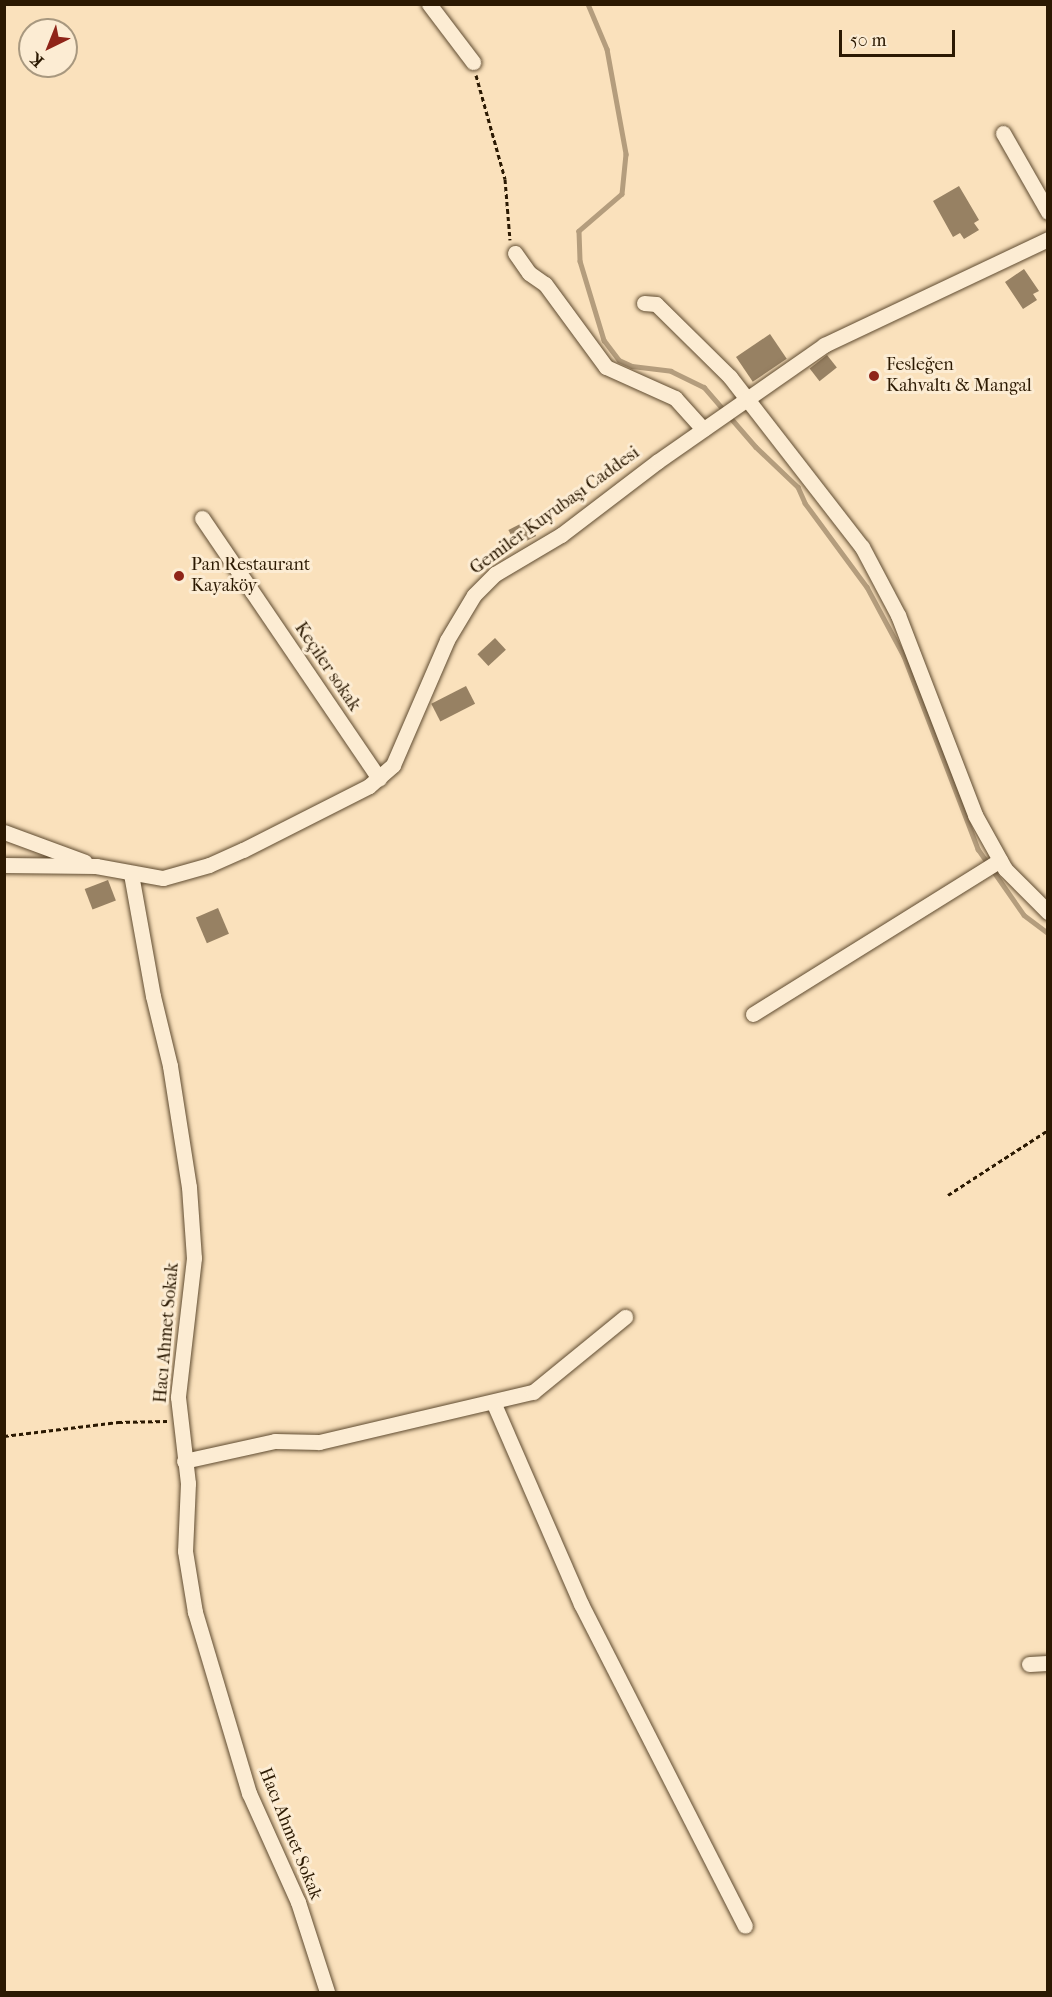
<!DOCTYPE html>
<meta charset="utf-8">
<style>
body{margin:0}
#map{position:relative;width:1052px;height:1997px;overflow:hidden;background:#fae1bc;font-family:"IM FELL French Canon",serif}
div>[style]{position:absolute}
.stream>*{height:4.5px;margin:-2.25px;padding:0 2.25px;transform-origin:2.25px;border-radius:2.25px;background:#b49d7d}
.building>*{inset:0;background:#978163;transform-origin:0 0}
.path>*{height:3px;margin-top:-1.5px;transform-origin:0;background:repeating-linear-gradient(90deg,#2b1902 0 4.5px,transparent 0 7.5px)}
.roads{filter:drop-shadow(0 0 2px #5f4b30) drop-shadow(0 0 2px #5f4b30)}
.minor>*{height:15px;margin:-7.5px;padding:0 7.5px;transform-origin:7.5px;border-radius:7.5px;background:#fcecd3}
.dots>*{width:16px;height:16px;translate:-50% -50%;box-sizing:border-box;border:3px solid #fcecd3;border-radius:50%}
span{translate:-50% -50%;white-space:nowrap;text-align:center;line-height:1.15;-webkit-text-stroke:6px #fcecd3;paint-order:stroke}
.poi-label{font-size:18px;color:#2b1902}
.left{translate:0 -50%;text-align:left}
.street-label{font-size:18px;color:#2b1902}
.frame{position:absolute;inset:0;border:6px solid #2b1902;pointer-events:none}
.north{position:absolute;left:18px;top:18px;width:60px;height:60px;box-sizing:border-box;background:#fcecd3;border:2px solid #a8987f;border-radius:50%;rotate:223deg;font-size:16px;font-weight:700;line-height:24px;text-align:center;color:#2b1902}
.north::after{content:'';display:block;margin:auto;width:21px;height:27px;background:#8f2418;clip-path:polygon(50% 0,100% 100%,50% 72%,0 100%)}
.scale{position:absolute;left:839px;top:30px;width:116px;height:27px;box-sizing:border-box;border:3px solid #2b1902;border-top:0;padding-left:8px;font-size:18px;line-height:21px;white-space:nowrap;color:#2b1902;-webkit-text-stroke:4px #fcecd3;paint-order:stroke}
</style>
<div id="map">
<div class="stream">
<i style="left:588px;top:4px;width:49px;rotate:67.1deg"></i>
<i style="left:607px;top:49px;width:107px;rotate:79.7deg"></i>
<i style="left:626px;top:154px;width:40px;rotate:95.7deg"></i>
<i style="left:622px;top:194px;width:57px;rotate:139.3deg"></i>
<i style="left:579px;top:231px;width:30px;rotate:88deg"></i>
<i style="left:580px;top:261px;width:83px;rotate:73.1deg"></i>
<i style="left:604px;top:340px;width:25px;rotate:53deg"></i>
<i style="left:619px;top:360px;width:14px;rotate:25deg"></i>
<i style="left:632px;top:366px;width:39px;rotate:7deg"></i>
<i style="left:671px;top:371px;width:37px;rotate:26deg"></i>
<i style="left:704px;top:387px;width:79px;rotate:49.1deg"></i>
<i style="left:756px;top:447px;width:58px;rotate:43.6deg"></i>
<i style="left:798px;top:487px;width:17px;rotate:66deg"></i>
<i style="left:805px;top:503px;width:104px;rotate:53.6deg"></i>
<i style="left:867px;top:587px;width:78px;rotate:61.8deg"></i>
<i style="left:904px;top:656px;width:207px;rotate:69deg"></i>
<i style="left:978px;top:849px;width:80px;rotate:55.1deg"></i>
<i style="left:1024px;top:915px;width:30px;rotate:37deg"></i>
</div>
<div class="building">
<i style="clip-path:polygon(959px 186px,979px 220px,974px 223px,979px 230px,964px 239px,960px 233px,953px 237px,933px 201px)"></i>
<i style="clip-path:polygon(1024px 269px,1039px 291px,1033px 294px,1037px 300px,1023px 309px,1005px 282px)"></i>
<i style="left:770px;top:334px;width:30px;height:41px;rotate:56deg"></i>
<i style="left:827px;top:355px;width:16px;height:22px;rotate:52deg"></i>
<i style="left:528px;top:520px;width:18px;height:22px;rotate:63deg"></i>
<i style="left:495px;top:638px;width:16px;height:24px;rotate:47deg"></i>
<i style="left:466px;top:686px;width:20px;height:39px;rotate:63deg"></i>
<i style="left:108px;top:880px;width:22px;height:25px;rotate:69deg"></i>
<i style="left:218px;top:908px;width:28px;height:24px;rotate:67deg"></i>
</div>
<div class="path">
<i style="left:476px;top:75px;width:108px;rotate:74.4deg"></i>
<i style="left:505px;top:179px;width:61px;rotate:85.3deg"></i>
<i style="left:948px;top:1195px;width:119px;rotate:-33deg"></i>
<i style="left:4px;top:1436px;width:115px;rotate:-7deg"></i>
<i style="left:118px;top:1422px;width:49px;rotate:-1.2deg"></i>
</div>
<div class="roads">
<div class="minor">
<i style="left:429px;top:4px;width:73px;rotate:52.8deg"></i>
<i style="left:1003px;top:133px;width:91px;rotate:60.3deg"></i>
<i style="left:515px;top:253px;width:24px;rotate:55deg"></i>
<i style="left:529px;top:273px;width:19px;rotate:35deg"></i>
<i style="left:545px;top:284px;width:103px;rotate:53.7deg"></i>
<i style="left:606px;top:367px;width:76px;rotate:24.2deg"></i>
<i style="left:675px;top:398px;width:42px;rotate:47.9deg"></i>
<i style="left:644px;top:303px;width:12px;rotate:5deg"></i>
<i style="left:656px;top:304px;width:104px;rotate:44.6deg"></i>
<i style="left:730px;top:377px;width:215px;rotate:52.2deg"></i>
<i style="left:862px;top:547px;width:77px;rotate:62.1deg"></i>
<i style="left:898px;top:615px;width:214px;rotate:68.9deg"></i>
<i style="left:975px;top:815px;width:62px;rotate:60.9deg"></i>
<i style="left:1005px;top:869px;width:61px;rotate:45deg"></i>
<i style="left:202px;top:518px;width:315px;rotate:55.8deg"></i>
<i style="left:4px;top:832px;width:86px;rotate:20.3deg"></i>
<i style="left:4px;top:865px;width:92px;rotate:0.6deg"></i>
<i style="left:96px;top:866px;width:68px;rotate:10.2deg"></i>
<i style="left:163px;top:878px;width:48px;rotate:-15.8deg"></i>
<i style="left:209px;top:865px;width:37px;rotate:-24deg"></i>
<i style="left:243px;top:850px;width:141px;rotate:-26.9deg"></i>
<i style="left:369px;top:786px;width:32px;rotate:-41deg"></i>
<i style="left:393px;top:765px;width:136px;rotate:-66.6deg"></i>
<i style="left:447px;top:640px;width:52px;rotate:-59deg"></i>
<i style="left:474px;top:595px;width:30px;rotate:-45deg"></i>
<i style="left:495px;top:574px;width:77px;rotate:-30.6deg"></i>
<i style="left:561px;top:535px;width:122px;rotate:-37.3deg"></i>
<i style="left:658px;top:461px;width:203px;rotate:-34.9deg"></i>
<i style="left:824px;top:345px;width:248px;rotate:-25.3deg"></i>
<i style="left:131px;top:874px;width:124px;rotate:79.8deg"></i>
<i style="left:153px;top:996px;width:72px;rotate:76.3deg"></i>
<i style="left:170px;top:1066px;width:122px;rotate:81.1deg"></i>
<i style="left:189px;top:1187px;width:71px;rotate:86deg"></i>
<i style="left:194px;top:1258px;width:140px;rotate:96.6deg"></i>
<i style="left:178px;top:1397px;width:87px;rotate:83.4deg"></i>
<i style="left:188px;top:1483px;width:68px;rotate:92.5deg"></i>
<i style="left:185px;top:1551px;width:62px;rotate:80.7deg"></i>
<i style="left:195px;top:1612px;width:189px;rotate:73.4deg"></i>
<i style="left:249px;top:1793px;width:120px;rotate:65.8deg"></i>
<i style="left:298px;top:1902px;width:95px;rotate:72.1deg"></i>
<i style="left:753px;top:1014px;width:291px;rotate:-31.9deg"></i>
<i style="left:494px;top:1404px;width:218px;rotate:66.5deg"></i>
<i style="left:581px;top:1604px;width:361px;rotate:63deg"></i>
<i style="left:184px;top:1461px;width:93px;rotate:-12.4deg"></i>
<i style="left:275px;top:1441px;width:44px;rotate:1.3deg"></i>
<i style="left:319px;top:1442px;width:220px;rotate:-13.2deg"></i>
<i style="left:533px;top:1392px;width:119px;rotate:-39.2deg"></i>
<i style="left:1029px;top:1664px;width:19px;rotate:-3deg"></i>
</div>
</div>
<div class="dots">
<i style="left:874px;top:376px;background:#8f2418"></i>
<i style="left:179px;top:576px;background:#8f2418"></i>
</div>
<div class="poi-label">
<span class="left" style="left:886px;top:376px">Fesleğen<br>Kahvaltı &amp; Mangal</span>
<span class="left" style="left:191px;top:576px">Pan Restaurant<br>Kayaköy</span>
</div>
<div class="street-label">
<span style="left:555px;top:511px;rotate:-36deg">Gemiler Kuyubaşı Caddesi</span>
<span style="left:327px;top:667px;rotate:56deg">Keçiler sokak</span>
<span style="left:167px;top:1333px;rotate:-85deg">Hacı Ahmet Sokak</span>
<span style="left:290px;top:1834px;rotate:68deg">Hacı Ahmet Sokak</span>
</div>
<div class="frame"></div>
<div class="north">K</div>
<div class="scale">50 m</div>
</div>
